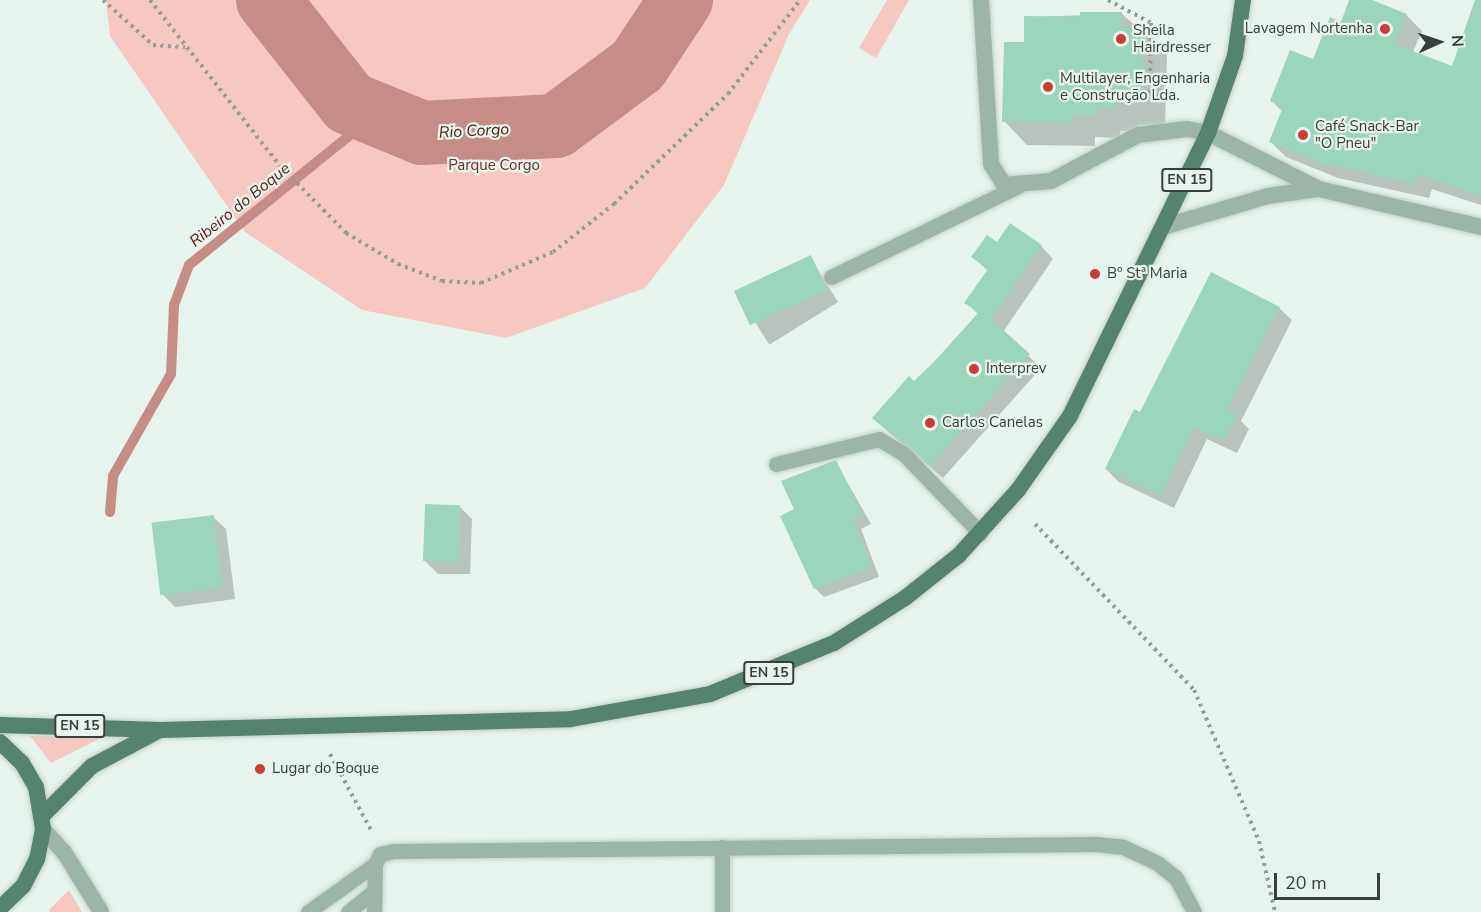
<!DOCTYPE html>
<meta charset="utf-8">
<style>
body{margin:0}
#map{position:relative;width:1481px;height:912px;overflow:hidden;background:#e6f4ed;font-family:"Nunito Sans",sans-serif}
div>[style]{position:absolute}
.green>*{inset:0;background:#f7c7c1}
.shadow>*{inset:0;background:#0003;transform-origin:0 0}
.stream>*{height:10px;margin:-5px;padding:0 5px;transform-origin:5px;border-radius:5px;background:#c68d86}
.river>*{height:64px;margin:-32px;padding:0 32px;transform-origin:32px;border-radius:32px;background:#c68d86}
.building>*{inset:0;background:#9bd5bb;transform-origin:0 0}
.path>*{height:4px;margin-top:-2px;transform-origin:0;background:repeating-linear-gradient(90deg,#959f9a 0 3px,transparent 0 7.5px)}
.roads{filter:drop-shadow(0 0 2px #c3d0c9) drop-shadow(0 0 2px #c3d0c9)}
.service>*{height:15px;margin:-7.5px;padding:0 7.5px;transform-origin:7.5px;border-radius:7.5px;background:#9cb5a9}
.minor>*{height:16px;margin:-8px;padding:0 8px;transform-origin:8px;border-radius:8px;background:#9cb5a9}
.primary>*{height:16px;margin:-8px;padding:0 8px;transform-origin:8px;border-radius:8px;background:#54836e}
.dots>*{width:16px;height:16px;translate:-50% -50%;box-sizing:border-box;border:3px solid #e6f4ed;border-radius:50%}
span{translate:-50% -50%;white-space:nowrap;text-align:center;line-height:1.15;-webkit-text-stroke:4.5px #e6f4ed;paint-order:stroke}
.shield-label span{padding:2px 4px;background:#e6f4ed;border:2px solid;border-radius:4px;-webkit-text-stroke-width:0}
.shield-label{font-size:14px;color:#383e3b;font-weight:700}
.poi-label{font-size:15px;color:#383e3b}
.right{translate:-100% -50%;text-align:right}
.left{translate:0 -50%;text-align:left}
.park-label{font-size:15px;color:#712b26}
.water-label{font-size:16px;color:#5c1715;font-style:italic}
.north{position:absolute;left:1409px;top:12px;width:60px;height:60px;-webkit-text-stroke:4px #e6f4ed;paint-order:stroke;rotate:87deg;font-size:16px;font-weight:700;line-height:24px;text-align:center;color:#383e3b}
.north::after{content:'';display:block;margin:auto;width:21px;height:27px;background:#383e3b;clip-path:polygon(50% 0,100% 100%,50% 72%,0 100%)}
.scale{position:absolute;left:1274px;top:873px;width:106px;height:27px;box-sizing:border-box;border:3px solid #383e3b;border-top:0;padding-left:8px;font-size:18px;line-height:21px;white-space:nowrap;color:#383e3b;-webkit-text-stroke:4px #e6f4ed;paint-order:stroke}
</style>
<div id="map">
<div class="green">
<i style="clip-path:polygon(106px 0,810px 0,789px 34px,724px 185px,645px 288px,506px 338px,362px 310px,245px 232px,110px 36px)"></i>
<i style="clip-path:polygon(887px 0,909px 0,876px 58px,859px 48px)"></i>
<i style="clip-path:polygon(30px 736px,103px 737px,51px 763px)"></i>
<i style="clip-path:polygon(69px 890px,82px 912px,50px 912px,49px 910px)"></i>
</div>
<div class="shadow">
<i style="clip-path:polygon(1351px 0,1368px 0,1406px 15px,1422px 31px,1413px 52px,1453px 68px,1476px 0,1481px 0,1481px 205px,1432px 189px,1429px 198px,1338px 178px,1286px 157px,1271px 142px,1283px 112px,1272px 101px,1314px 61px,1342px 24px)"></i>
<i style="clip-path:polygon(1122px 14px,1167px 54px,1165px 126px,1139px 125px,1140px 131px,1120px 131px,1120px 138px,1095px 137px,1095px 146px,1027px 145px,1004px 121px,1025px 43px,1026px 17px)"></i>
<i style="clip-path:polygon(997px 244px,1041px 246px,1053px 259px,1003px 332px,1041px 368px,943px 478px,886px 430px,914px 383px,979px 315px,966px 302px,988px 271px,973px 257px)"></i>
<i style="left:810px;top:257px;width:53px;height:81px;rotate:58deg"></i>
<i style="clip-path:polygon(1279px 308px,1292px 320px,1241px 421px,1249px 429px,1237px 453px,1207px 439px,1174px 508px,1119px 482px,1106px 469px,1141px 414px)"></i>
<i style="clip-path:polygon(835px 461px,871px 524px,861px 529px,879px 577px,824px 597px,815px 588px,796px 509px)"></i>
<i style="clip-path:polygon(459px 506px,472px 519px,470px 574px,438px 574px,425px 561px)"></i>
<i style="clip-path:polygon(213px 517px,226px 529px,235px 599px,175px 607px,162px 594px)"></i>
</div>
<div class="stream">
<i style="left:110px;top:512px;width:36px;rotate:-85deg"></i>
<i style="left:113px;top:476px;width:117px;rotate:-60.4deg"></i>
<i style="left:171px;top:374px;width:69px;rotate:-87.5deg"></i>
<i style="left:174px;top:305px;width:43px;rotate:-69.4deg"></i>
<i style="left:189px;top:265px;width:240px;rotate:-38.9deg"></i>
</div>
<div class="river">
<i style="left:268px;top:0;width:131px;rotate:51.8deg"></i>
<i style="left:349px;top:103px;width:79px;rotate:22.3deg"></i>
<i style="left:422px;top:133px;width:134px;rotate:-3deg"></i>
<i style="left:556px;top:126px;width:102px;rotate:-36.6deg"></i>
<i style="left:638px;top:65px;width:78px;rotate:-56.5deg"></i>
</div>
<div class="building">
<i style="clip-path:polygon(1349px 0,1372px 0,1407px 14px,1395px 44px,1452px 66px,1475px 0,1481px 0,1481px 196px,1416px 174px,1413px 183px,1321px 163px,1269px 142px,1283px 107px,1270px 101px,1290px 50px,1313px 59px,1330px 17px,1341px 22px)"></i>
<i style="clip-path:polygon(1080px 12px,1122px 12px,1122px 28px,1144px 29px,1142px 103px,1117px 102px,1117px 109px,1098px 108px,1097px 115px,1072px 115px,1072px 123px,1002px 122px,1004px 42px,1024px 42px,1024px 16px,1080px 17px)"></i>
<i style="clip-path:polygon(1010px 223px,1042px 245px,991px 319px,1030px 354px,930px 467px,872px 418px,909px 376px,914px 381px,934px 362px,979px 312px,964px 303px,988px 269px,971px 257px,987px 235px,997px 242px)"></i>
<i style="left:811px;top:255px;width:38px;height:85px;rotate:65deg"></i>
<i style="clip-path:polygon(1211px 272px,1280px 307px,1227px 410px,1237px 415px,1224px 441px,1194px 427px,1161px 496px,1105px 469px,1134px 409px,1140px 412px)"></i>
<i style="clip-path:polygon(836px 460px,863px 515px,854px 520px,871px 568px,814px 589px,780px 516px,794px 509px,781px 481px)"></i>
<i style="left:425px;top:504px;width:35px;height:57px;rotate:2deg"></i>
<i style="left:214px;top:515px;width:73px;height:63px;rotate:83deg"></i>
</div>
<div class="path">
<i style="left:103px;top:0;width:67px;rotate:42deg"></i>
<i style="left:153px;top:45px;width:32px;rotate:4deg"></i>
<i style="left:150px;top:0;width:212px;rotate:51.9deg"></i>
<i style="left:281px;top:167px;width:93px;rotate:45.4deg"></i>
<i style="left:346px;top:233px;width:61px;rotate:30.8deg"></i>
<i style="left:398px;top:264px;width:47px;rotate:21.1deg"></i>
<i style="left:442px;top:281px;width:39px;rotate:3deg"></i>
<i style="left:481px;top:283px;width:78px;rotate:-23.3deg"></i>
<i style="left:553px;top:252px;width:78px;rotate:-38.2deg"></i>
<i style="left:614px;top:204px;width:158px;rotate:-44deg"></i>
<i style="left:728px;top:94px;width:118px;rotate:-52.5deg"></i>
<i style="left:1108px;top:0;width:49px;rotate:28.1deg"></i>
<i style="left:1151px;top:23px;width:70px;rotate:90.8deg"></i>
<i style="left:1150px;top:93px;width:29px;rotate:16deg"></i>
<i style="left:1035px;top:524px;width:230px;rotate:46.2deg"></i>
<i style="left:1194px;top:690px;width:164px;rotate:66.7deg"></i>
<i style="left:1259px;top:841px;width:73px;rotate:77.3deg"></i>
<i style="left:330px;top:754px;width:86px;rotate:61.7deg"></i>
</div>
<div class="roads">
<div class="service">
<i style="left:831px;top:277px;width:208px;rotate:-25.9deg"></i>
<i style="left:776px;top:464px;width:106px;rotate:-13.6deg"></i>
<i style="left:879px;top:439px;width:29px;rotate:31deg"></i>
<i style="left:904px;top:454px;width:110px;rotate:46.1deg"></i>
<i style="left:308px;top:912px;width:82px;rotate:-35.6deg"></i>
<i style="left:348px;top:912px;width:33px;rotate:-39deg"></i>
<i style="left:374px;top:912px;width:48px;rotate:-88.8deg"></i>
<i style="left:375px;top:864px;width:11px;rotate:-63deg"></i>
<i style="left:380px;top:854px;width:14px;rotate:-12deg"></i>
<i style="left:394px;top:851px;width:702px;rotate:-0.57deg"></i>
<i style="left:1096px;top:844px;width:27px;rotate:6deg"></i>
<i style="left:1123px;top:847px;width:38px;rotate:25deg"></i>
<i style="left:1157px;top:863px;width:24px;rotate:38deg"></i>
<i style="left:1176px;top:878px;width:38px;rotate:62deg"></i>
<i style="left:722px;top:912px;width:65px;rotate:-90deg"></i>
</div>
<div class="minor">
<i style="left:981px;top:0;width:164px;rotate:86.5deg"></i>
<i style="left:991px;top:164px;width:25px;rotate:58deg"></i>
<i style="left:1004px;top:185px;width:47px;rotate:-4.9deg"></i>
<i style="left:1051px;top:181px;width:98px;rotate:-27.9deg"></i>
<i style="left:1138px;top:135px;width:49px;rotate:-7deg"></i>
<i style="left:1187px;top:129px;width:21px;rotate:11deg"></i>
<i style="left:1208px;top:133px;width:124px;rotate:26.8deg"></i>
<i style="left:1319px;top:189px;width:166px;rotate:13.2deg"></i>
<i style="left:1166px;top:226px;width:106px;rotate:-16.4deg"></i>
<i style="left:1268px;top:196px;width:50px;rotate:-8deg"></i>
<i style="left:43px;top:829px;width:31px;rotate:48deg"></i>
<i style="left:64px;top:852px;width:70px;rotate:58.3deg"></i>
</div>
<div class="primary">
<i style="left:0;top:725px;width:160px;rotate:1.8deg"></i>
<i style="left:160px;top:730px;width:411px;rotate:-1.5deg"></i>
<i style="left:571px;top:719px;width:141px;rotate:-10.2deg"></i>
<i style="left:710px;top:694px;width:134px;rotate:-22.4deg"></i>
<i style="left:834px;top:643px;width:84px;rotate:-32.4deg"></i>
<i style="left:905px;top:598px;width:69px;rotate:-38.5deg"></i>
<i style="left:959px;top:555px;width:88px;rotate:-47.8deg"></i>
<i style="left:1018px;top:490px;width:90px;rotate:-54.9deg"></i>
<i style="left:1070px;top:416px;width:315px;rotate:-64deg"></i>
<i style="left:1208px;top:133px;width:82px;rotate:-70.7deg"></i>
<i style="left:1235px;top:56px;width:57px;rotate:-81.9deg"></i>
<i style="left:0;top:742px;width:30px;rotate:44deg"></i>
<i style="left:22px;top:763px;width:28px;rotate:60deg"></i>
<i style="left:36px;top:787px;width:43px;rotate:80.5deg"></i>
<i style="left:43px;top:829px;width:31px;rotate:101deg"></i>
<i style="left:37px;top:859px;width:30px;rotate:117deg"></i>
<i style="left:23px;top:886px;width:32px;rotate:136deg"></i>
<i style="left:43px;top:815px;width:69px;rotate:-45deg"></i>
<i style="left:92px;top:766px;width:77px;rotate:-27.9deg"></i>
</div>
</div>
<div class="dots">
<i style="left:1385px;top:29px;background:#cb3c38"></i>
<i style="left:1121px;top:39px;background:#cb3c38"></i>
<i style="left:1048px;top:87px;background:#cb3c38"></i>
<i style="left:1303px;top:135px;background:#cb3c38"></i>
<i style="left:1095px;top:274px;background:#cb3c38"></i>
<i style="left:974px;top:369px;background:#cb3c38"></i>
<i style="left:930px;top:423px;background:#cb3c38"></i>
<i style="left:260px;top:769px;background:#cb3c38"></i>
</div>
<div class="shield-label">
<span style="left:1187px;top:180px">EN 15</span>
<span style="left:769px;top:673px">EN 15</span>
<span style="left:80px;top:726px">EN 15</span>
</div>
<div class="poi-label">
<span class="right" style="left:1373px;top:29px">Lavagem Nortenha</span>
<span class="left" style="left:1133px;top:39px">Sheila<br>Hairdresser</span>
<span class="left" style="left:1060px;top:87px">Multilayer, Engenharia<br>e Construção Lda.</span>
<span class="left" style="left:1315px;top:135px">Café Snack-Bar<br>"O Pneu"</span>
<span class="left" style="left:1107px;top:274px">Bº Stª Maria</span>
<span class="left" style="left:986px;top:369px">Interprev</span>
<span class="left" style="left:942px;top:423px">Carlos Canelas</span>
<span class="left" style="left:272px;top:769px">Lugar do Boque</span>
</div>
<div class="park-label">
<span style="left:494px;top:166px">Parque Corgo</span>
</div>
<div class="water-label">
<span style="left:474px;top:131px;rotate:-3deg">Rio Corgo</span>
<span style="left:240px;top:205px;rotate:-39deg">Ribeiro do Boque</span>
</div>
<div class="north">N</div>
<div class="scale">20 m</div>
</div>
